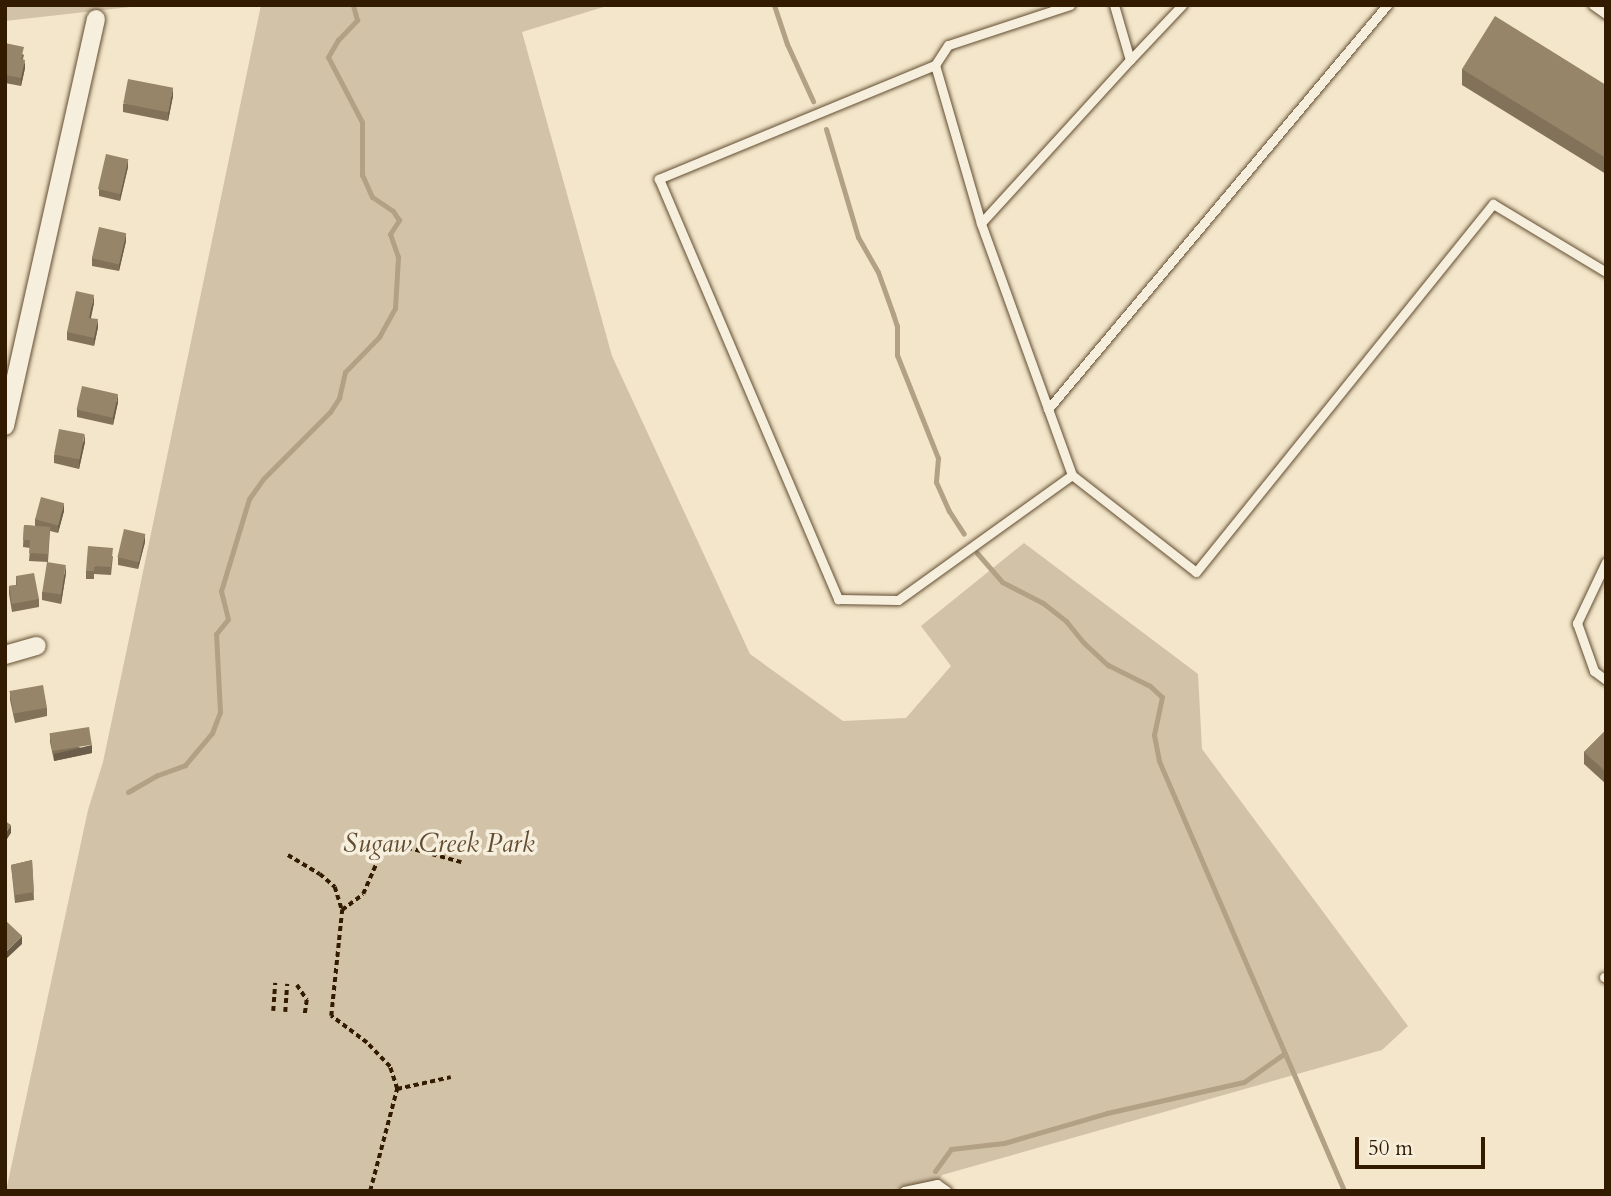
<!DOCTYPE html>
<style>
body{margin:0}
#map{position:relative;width:1611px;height:1196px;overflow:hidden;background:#f3e6ca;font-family:Cardo,serif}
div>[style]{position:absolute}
.green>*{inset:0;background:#d2c3a8}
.stream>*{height:5px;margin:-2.5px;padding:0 2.5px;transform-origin:2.5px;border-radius:2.5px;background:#b2a185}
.path>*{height:3.5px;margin-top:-1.75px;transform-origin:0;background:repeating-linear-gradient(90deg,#331b00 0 5px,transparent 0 8.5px)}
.roads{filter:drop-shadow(0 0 2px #634e32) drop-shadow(0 0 2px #634e32)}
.service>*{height:9px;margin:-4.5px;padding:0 4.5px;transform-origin:4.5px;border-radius:4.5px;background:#f7efdd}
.minor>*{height:18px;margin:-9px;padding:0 9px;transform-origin:9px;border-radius:9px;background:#f7efdd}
.wall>*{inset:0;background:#82725a}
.shaded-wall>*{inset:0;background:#6a5d4a}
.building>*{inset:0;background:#978569;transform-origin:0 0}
span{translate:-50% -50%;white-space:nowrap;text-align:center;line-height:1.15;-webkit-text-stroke:7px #f7efdd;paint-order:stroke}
.park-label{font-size:26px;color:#634d32;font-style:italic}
.frame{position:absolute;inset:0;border:7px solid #331b00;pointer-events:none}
.scale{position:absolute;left:1355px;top:1137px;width:130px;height:32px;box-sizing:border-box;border:4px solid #331b00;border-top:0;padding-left:9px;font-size:21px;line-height:24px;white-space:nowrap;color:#331b00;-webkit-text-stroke:5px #f7efdd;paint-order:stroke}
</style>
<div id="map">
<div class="green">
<i style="clip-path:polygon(5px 5px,148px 5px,5px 21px)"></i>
<i style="clip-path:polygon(261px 5px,610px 5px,522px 32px,612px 356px,750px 654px,843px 721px,906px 718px,951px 666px,921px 626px,1024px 543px,1198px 674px,1202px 749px,1408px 1026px,1382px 1050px,942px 1175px,935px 1191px,6px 1191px,88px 810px,103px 762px,129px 639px)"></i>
</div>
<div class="stream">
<i style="left:774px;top:5px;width:41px;rotate:71.6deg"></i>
<i style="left:787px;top:44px;width:63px;rotate:65.5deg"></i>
<i style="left:826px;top:129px;width:113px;rotate:73.5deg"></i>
<i style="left:858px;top:237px;width:40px;rotate:60.3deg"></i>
<i style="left:878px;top:272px;width:45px;rotate:70.3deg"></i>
<i style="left:893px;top:314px;width:13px;rotate:72deg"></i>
<i style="left:897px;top:326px;width:29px;rotate:90deg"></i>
<i style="left:897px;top:355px;width:111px;rotate:68.3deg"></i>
<i style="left:938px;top:458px;width:24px;rotate:95deg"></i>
<i style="left:936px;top:482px;width:32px;rotate:66deg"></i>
<i style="left:949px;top:511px;width:27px;rotate:57deg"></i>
<i style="left:977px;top:553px;width:38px;rotate:49deg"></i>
<i style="left:1002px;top:582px;width:46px;rotate:27.1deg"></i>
<i style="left:1043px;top:603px;width:29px;rotate:38deg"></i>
<i style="left:1066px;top:621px;width:28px;rotate:51deg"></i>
<i style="left:1084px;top:643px;width:33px;rotate:43deg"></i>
<i style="left:1108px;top:665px;width:47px;rotate:26.6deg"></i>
<i style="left:1150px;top:686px;width:16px;rotate:43deg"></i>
<i style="left:1162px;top:697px;width:39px;rotate:102deg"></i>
<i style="left:1154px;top:735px;width:26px;rotate:79deg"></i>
<i style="left:1159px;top:761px;width:468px;rotate:66.7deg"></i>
<i style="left:128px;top:792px;width:34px;rotate:-30deg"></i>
<i style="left:158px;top:775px;width:29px;rotate:-20deg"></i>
<i style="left:185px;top:765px;width:42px;rotate:-49.8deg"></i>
<i style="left:212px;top:733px;width:22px;rotate:-69deg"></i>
<i style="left:220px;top:712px;width:78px;rotate:-92.9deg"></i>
<i style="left:216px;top:634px;width:19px;rotate:-51deg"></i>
<i style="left:228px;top:619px;width:29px;rotate:-104deg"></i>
<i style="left:221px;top:591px;width:96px;rotate:-73.1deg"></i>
<i style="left:249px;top:499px;width:24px;rotate:-55deg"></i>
<i style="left:263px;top:479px;width:95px;rotate:-45deg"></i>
<i style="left:330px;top:412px;width:17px;rotate:-57deg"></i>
<i style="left:339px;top:398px;width:27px;rotate:-77deg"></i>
<i style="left:345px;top:372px;width:49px;rotate:-45.8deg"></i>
<i style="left:379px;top:337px;width:33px;rotate:-61deg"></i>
<i style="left:395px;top:308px;width:51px;rotate:-86.6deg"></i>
<i style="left:398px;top:257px;width:24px;rotate:-109deg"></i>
<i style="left:390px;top:234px;width:17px;rotate:-57deg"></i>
<i style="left:399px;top:220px;width:11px;rotate:-124deg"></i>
<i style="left:393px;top:211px;width:25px;rotate:-146deg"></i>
<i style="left:372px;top:197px;width:24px;rotate:-114deg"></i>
<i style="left:362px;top:175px;width:53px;rotate:-90deg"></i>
<i style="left:362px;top:122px;width:73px;rotate:-117.6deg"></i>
<i style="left:328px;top:57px;width:20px;rotate:-60deg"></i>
<i style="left:338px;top:40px;width:28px;rotate:-46deg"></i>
<i style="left:357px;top:20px;width:16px;rotate:-105deg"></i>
<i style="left:935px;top:1171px;width:27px;rotate:-54deg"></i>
<i style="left:951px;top:1149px;width:53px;rotate:-6.5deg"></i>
<i style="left:1004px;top:1143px;width:107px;rotate:-16.2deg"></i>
<i style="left:1107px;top:1113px;width:140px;rotate:-12.8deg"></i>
<i style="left:1244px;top:1082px;width:50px;rotate:-35.3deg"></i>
</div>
<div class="path">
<i style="left:288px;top:855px;width:37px;rotate:31deg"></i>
<i style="left:320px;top:874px;width:20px;rotate:41deg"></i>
<i style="left:335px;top:887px;width:24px;rotate:73deg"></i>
<i style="left:297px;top:985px;width:18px;rotate:56deg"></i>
<i style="left:307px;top:1000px;width:14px;rotate:98deg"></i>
<i style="left:273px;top:1011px;width:28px;rotate:-86deg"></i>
<i style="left:285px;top:1012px;width:28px;rotate:-86deg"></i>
<i style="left:397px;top:1089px;width:55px;rotate:-12.5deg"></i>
<i style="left:370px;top:1191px;width:106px;rotate:-75.2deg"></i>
<i style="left:397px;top:1089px;width:23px;rotate:-108deg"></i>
<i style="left:390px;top:1067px;width:33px;rotate:-134deg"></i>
<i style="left:367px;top:1043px;width:45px;rotate:-143.1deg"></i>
<i style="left:331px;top:1016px;width:107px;rotate:-84.1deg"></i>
<i style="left:342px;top:910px;width:26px;rotate:-37deg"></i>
<i style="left:363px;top:894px;width:50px;rotate:-66.5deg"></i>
<i style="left:383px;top:848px;width:9px;rotate:-32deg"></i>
<i style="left:391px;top:843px;width:73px;rotate:15.2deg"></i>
</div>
<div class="roads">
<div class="service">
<i style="left:1070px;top:5px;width:128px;rotate:161.8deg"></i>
<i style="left:948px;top:45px;width:24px;rotate:123deg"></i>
<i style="left:935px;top:65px;width:165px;rotate:73.8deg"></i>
<i style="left:981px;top:223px;width:221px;rotate:-47.6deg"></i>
<i style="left:1130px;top:60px;width:57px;rotate:-106.2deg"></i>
<i style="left:1593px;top:5px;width:16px;rotate:35deg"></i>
<i style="left:1130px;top:60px;width:76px;rotate:-46.6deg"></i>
<i style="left:935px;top:65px;width:299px;rotate:157.6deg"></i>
<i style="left:659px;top:179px;width:457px;rotate:66.9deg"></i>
<i style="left:838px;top:599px;width:60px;rotate:1deg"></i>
<i style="left:898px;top:600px;width:214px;rotate:-35.7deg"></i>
<i style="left:1072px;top:475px;width:268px;rotate:-109.9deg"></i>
<i style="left:1048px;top:409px;width:527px;rotate:-50deg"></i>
<i style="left:1072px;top:475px;width:157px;rotate:38deg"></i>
<i style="left:1196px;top:572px;width:473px;rotate:-51.1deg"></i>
<i style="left:1493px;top:204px;width:132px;rotate:31deg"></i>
<i style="left:1606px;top:562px;width:68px;rotate:115.4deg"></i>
<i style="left:1577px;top:623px;width:51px;rotate:70.5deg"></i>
<i style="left:1594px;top:671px;width:15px;rotate:37deg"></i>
<i style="left:1604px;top:977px;width:2px;rotate:27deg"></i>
<i style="left:904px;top:1191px;width:34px;rotate:-12deg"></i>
<i style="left:937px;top:1184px;width:12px;rotate:35deg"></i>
</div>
<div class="minor">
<i style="left:5px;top:426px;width:417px;rotate:-77.4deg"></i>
<i style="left:5px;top:655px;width:33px;rotate:-16deg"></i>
</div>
</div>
<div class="wall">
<i style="clip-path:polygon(5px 43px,24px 55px,23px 59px,25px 68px,21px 86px,5px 83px)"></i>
<i style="clip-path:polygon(1462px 69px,1606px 85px,1606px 174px,1462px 85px)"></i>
<i style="clip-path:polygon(173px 96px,168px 121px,123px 112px,123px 104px)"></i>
<i style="clip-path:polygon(128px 167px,120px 201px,99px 196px,99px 189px)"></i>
<i style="clip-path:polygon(126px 241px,119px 271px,92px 266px,92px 258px)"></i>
<i style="clip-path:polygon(94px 303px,91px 318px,98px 327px,94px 346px,67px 340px,67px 332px)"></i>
<i style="clip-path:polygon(118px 402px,113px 425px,77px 417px,77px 409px)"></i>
<i style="clip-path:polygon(85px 442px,79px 469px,54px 463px,54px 455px)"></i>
<i style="clip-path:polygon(64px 511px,58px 533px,50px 531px,48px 562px,29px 561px,30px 548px,23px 547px,24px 525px,35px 526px,35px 519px)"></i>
<i style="clip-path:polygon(145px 542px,138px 569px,118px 565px,118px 557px)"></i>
<i style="clip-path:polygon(113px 556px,111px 575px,94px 574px,94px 579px,86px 579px,86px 571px)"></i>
<i style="clip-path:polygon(66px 573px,61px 604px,42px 600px,42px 592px)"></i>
<i style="clip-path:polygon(16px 576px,39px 599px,39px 607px,12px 612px,9px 594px,9px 586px,16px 585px)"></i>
<i style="clip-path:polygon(10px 692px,47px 708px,47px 716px,15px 723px,10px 700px)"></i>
<i style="clip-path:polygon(1606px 730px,1606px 784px,1584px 764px,1584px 752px)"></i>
<i style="clip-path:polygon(50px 734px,92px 753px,54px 761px,50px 742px)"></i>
<i style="clip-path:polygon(32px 860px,34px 900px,15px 903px,11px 865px)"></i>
</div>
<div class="shaded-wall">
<i style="clip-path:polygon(25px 60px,25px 68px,21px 86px,21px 78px)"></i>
<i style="clip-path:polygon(173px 88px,173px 96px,168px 121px,168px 113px)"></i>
<i style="clip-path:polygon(128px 159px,128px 167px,120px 201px,120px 193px)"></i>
<i style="clip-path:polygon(126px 233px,126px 241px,119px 271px,119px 263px)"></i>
<i style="clip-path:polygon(94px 295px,94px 303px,89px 325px,89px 318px)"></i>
<i style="clip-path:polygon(98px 319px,98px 327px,94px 346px,94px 338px)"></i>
<i style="clip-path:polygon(118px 394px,118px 402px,113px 425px,113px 417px)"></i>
<i style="clip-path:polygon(85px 434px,85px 442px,79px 469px,79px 461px)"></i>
<i style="clip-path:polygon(64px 503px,64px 511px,58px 533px,58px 525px)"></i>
<i style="clip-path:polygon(145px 534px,145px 542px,138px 569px,138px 561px)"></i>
<i style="clip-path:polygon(66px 565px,66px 573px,61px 604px,61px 596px)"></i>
<i style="clip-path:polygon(92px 745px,92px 753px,54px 761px,54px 754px)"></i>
<i style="clip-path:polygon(11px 825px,11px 833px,5px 842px,5px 834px)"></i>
<i style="clip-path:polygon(22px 936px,22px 944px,5px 960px,5px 953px)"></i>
</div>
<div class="building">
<i style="clip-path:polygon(1495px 16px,1606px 85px,1606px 158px,1462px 69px)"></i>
<i style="clip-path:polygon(5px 43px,24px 47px,21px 59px,25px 60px,21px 78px,5px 75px)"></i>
<i style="left:128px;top:79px;width:46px;height:25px;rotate:11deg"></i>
<i style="left:106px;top:154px;width:23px;height:36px;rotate:13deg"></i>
<i style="left:99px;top:227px;width:28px;height:32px;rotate:13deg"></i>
<i style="clip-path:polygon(76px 291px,94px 295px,89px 318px,98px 319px,94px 338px,67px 332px)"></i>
<i style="left:82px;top:386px;width:37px;height:24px;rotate:13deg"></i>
<i style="left:59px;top:429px;width:26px;height:26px;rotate:11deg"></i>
<i style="left:41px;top:497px;width:24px;height:23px;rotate:15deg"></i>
<i style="clip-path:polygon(24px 525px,50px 527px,48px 554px,29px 553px,30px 540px,23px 540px)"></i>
<i style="left:124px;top:529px;width:22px;height:29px;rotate:13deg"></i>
<i style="clip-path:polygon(88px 546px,113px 548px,111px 567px,94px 566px,94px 571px,86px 571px)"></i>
<i style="left:47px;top:562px;width:19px;height:30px;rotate:9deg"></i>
<i style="clip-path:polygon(34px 573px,39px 599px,12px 604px,9px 586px,17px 585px,16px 576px)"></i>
<i style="left:43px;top:685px;width:23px;height:34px;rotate:80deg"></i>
<i style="left:89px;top:727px;width:18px;height:40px;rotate:81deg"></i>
<i style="clip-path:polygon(1606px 730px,1606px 772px,1584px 752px)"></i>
<i style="clip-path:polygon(5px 821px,11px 825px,5px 834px)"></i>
<i style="clip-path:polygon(32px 860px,34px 892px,15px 895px,11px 865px)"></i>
<i style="clip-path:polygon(5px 920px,22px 936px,5px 953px)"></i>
</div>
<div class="park-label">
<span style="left:439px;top:844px">Sugaw Creek Park</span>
</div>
<div class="frame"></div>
<div class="scale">50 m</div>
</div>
